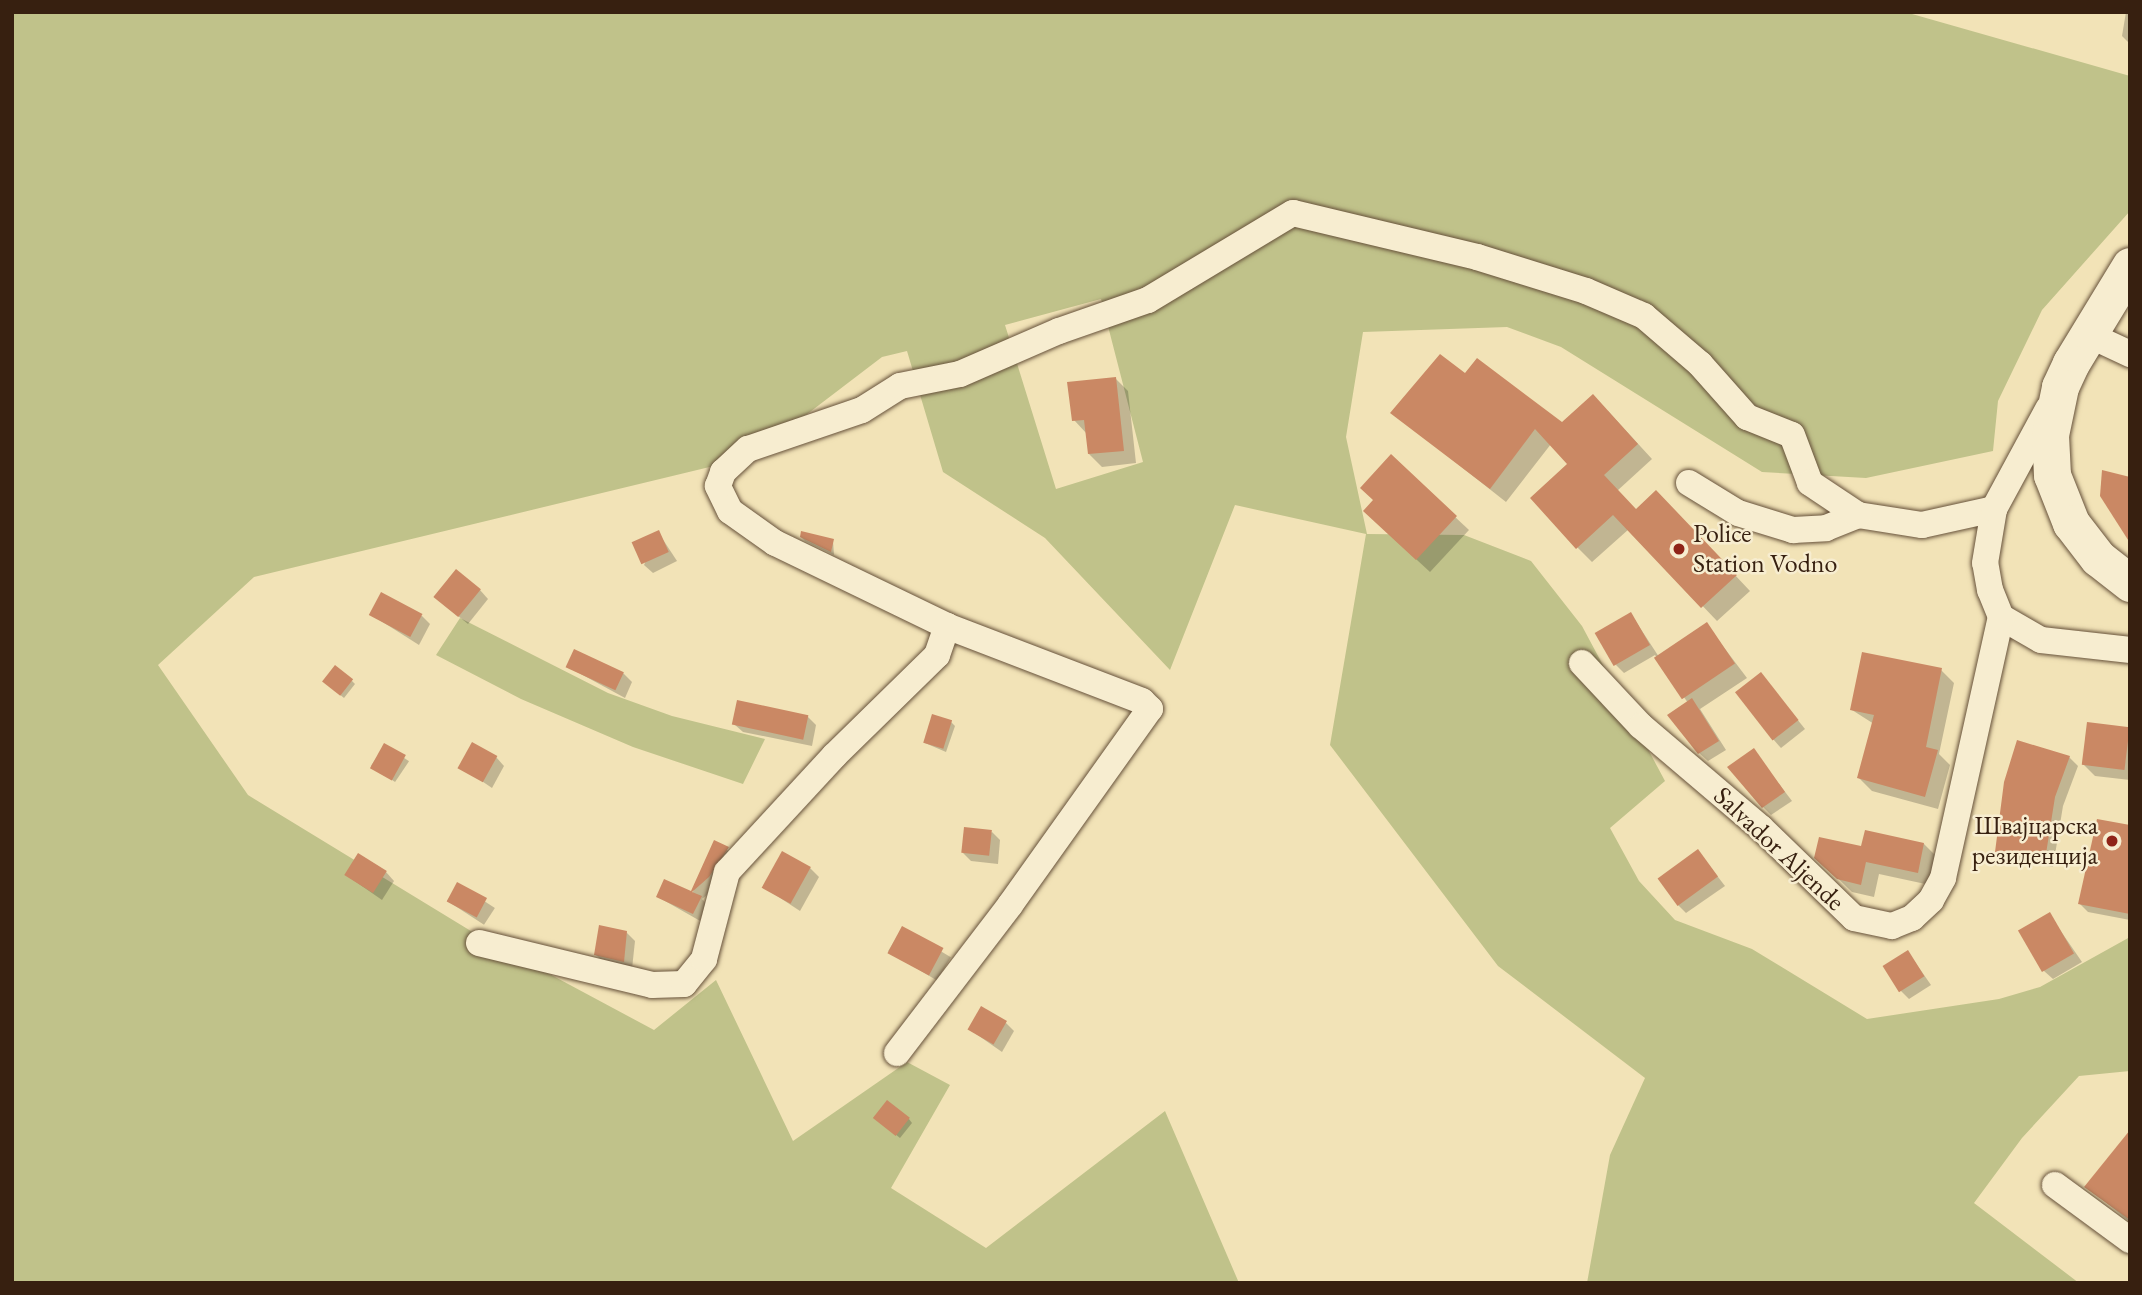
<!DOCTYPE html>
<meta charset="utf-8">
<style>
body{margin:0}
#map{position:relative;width:2142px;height:1295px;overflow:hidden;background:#f2e3b7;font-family:"EB Garamond",serif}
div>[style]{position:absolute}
.green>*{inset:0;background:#c0c28a}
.shadow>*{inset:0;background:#0003;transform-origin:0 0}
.building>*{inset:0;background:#ca8864;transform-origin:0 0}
.roads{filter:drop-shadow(0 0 2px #66513a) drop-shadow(0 0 2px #66513a)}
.street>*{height:26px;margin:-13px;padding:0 13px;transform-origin:13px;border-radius:13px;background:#f7edd0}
.secondary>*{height:37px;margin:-18.5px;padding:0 18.5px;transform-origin:18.5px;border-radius:18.5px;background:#f7edd0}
.dots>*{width:19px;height:19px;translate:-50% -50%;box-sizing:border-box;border:4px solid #f7edd0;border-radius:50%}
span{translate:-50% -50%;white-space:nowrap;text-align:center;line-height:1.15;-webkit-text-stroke:5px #f7edd0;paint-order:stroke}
.poi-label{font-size:26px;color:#372010}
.left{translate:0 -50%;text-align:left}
.right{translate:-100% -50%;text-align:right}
.street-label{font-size:26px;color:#372010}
.frame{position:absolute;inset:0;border:14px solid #372010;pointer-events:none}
</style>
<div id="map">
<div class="green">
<i style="clip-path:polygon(evenodd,12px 12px,1905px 12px,2130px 76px,2130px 211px,2042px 310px,1998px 401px,1993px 451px,1866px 478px,1762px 472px,1561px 347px,1507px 327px,1363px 332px,1346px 437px,1367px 534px,1464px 535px,1531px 561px,1582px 626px,1665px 781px,1610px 828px,1639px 881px,1675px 920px,1752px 949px,1867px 1019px,1999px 999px,2040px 987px,2130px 937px,2130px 1071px,2079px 1076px,2022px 1138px,1974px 1203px,2079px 1283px,1587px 1283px,1610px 1155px,1645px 1078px,1498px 966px,1330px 745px,1366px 534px,1235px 505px,1170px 670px,1045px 538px,943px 472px,907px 351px,882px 357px,751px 457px,254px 577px,158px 665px,248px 795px,484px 939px,654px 1030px,716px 980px,793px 1141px,907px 1062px,950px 1085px,891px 1188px,986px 1248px,1165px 1111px,1239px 1283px,12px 1283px,12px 12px,1101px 299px,1143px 462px,1056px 489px,1005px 325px,1101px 299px)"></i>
<i style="clip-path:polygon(460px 618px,608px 693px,672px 716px,765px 739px,743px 784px,633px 747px,521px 699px,436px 655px)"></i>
</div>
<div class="shadow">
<i style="clip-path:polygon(2126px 12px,2130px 12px,2130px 44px,2122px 36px)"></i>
<i style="clip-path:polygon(1466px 376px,1562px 425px,1608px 411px,1652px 459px,1617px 491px,1636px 511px,1671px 507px,1750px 591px,1717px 621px,1629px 529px,1592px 562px,1577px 547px,1570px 464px,1551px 444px,1506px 502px,1393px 413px)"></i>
<i style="clip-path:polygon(1115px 378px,1128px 391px,1136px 463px,1102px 467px,1089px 454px,1087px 434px,1074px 420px)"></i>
<i style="clip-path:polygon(1391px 457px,1469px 530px,1430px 572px,1378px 524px,1375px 501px)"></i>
<i style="clip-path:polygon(658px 532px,677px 561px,653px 573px,644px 565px)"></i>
<i style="clip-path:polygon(801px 537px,833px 541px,834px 555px,805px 541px)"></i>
<i style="clip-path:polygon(480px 590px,488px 599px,468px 624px,436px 598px)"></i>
<i style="clip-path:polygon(370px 614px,422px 616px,430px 624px,419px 645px)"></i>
<i style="clip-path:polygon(1631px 614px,1659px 657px,1707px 625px,1747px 678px,1700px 709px,1726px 750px,1708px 761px,1699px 753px,1688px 703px,1655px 655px,1624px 673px,1616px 665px)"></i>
<i style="clip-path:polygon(568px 667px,623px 673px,632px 682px,625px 698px)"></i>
<i style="clip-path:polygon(1941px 670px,1954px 683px,1939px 754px,1950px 765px,1938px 809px,1872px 791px,1859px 778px,1874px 724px,1852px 710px)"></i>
<i style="clip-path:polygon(1761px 674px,1805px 729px,1781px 748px,1773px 739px)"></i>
<i style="clip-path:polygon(352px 681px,355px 684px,344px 698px,328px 685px)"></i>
<i style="clip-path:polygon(808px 717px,816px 725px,812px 746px,743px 732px,734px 724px)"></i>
<i style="clip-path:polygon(951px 722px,955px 726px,946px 752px,925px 743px)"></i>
<i style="clip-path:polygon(2130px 729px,2130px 780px,2095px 776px,2083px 764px)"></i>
<i style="left:385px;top:745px;width:29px;height:25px;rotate:34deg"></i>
<i style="clip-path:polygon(1754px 751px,1792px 801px,1771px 815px,1763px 807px)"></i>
<i style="clip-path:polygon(496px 757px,504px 766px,492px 788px,461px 767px)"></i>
<i style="clip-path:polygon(2069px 757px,2078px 766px,2063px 806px,2053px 867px,2005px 860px,1996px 851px)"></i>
<i style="clip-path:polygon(2130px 827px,2130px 920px,2088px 912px,2080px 904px)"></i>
<i style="clip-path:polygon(992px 832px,1000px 840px,998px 864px,971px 861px,963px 853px)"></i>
<i style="clip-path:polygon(715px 842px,736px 856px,718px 886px,702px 899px,709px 906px,702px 922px,658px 897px,692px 894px)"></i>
<i style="clip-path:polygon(1924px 844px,1937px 857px,1930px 885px,1879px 874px,1874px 897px,1852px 892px,1816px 857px,1863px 848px)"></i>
<i style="clip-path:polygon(1698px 851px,1725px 886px,1686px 913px,1678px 905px)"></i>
<i style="clip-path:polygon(810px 868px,819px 877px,800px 911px,765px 888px)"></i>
<i style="clip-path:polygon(386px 872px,394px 881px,382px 900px,346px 875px)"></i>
<i style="left:458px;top:884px;width:44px;height:20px;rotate:33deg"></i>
<i style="clip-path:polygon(2049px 914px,2082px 962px,2053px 979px,2044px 971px)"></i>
<i style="left:902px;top:928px;width:57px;height:27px;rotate:31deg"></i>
<i style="clip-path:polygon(626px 932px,635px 941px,632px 969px,604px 963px,595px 954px)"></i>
<i style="clip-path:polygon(1908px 952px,1931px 985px,1909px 999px,1901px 991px)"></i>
<i style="clip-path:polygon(1006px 1023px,1014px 1031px,1002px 1052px,969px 1029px)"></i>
<i style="clip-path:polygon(909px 1119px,912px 1123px,900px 1138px,879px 1121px)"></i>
<i style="clip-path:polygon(2130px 1133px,2130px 1222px,2087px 1187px)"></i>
</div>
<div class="building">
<i style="clip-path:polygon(1440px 354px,1465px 373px,1477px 358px,1562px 422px,1593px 394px,1638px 444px,1604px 475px,1636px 509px,1656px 490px,1737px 575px,1701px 608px,1613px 515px,1576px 549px,1530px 498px,1567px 464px,1535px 429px,1490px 489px,1390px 413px)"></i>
<i style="clip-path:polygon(1116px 377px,1124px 451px,1088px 454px,1084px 420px,1072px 421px,1067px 382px)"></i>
<i style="clip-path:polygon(1391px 454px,1457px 516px,1416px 560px,1363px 511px,1373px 500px,1360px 488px)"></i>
<i style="clip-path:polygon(2102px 470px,2130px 477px,2130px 543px,2100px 496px)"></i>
<i style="left:659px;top:530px;width:24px;height:30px;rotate:66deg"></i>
<i style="clip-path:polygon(801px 531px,834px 539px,831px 552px,800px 537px)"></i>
<i style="left:456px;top:569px;width:32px;height:36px;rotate:39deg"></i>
<i style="left:381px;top:592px;width:47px;height:26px;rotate:28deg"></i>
<i style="left:1631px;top:612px;width:38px;height:42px;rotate:60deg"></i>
<i style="left:1707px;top:622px;width:50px;height:64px;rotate:56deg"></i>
<i style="left:574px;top:649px;width:55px;height:20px;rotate:25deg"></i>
<i style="clip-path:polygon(1862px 652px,1942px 668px,1926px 747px,1938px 750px,1925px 797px,1857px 778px,1874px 715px,1850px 710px)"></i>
<i style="left:335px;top:665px;width:23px;height:21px;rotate:38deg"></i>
<i style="left:1761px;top:672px;width:61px;height:33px;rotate:52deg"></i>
<i style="clip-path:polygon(1692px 698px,1719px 741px,1698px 754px,1667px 715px)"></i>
<i style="left:737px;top:700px;width:73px;height:25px;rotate:12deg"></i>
<i style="left:932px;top:714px;width:21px;height:30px;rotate:17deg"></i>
<i style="left:2087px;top:722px;width:43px;height:43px;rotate:7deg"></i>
<i style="clip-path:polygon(2017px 740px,2070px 756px,2055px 797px,2045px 860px,1995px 852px,2004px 782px)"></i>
<i style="left:472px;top:742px;width:29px;height:30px;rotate:29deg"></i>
<i style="left:384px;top:743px;width:25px;height:29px;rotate:29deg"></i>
<i style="clip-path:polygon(1754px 748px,1785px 792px,1762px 808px,1727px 767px)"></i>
<i style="clip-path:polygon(2097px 819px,2130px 825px,2130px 914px,2078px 904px)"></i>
<i style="left:964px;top:827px;width:28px;height:26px;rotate:6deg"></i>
<i style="clip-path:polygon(1865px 830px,1924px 843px,1918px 873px,1866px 862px,1861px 885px,1837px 879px,1814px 858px,1819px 837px,1861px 846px)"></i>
<i style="clip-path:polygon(714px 840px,729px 847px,709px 877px,692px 892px,702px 896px,693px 914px,656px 897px,664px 879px,691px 891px)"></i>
<i style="left:1698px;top:849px;width:34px;height:50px;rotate:54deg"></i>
<i style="left:782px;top:851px;width:33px;height:42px;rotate:29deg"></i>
<i style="left:358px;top:853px;width:34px;height:26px;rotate:32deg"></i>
<i style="left:457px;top:882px;width:34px;height:22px;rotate:28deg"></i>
<i style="left:2050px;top:912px;width:48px;height:37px;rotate:60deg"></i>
<i style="clip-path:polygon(599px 925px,627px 931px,624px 962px,594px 955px)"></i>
<i style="left:902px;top:926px;width:47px;height:31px;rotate:28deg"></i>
<i style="left:1908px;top:950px;width:31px;height:30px;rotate:58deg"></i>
<i style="left:981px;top:1006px;width:30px;height:27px;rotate:30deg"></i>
<i style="left:887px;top:1100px;width:29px;height:23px;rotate:38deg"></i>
<i style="clip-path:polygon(2130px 1130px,2130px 1220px,2084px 1187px)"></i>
</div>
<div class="roads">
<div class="street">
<i style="left:2085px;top:333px;width:50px;rotate:25deg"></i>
<i style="left:1689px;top:483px;width:57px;rotate:31.5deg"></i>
<i style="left:1738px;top:513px;width:58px;rotate:17.2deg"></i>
<i style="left:1793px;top:530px;width:33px;rotate:-3deg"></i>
<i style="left:1826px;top:528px;width:35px;rotate:-22deg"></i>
<i style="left:1858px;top:515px;width:65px;rotate:8.9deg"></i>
<i style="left:1922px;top:525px;width:74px;rotate:-12.5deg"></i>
<i style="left:2001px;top:617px;width:46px;rotate:29.9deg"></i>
<i style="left:2041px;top:640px;width:90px;rotate:6.4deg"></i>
<i style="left:1582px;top:663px;width:86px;rotate:46.9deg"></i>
<i style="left:1641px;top:726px;width:157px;rotate:40.4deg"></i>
<i style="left:1761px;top:828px;width:129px;rotate:44.1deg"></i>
<i style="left:1854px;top:918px;width:39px;rotate:12deg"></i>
<i style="left:1892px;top:926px;width:22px;rotate:-22deg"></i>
<i style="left:1912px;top:918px;width:26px;rotate:-43deg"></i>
<i style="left:1931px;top:900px;width:25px;rotate:-61deg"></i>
<i style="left:1943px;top:878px;width:267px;rotate:-77.5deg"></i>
<i style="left:2001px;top:617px;width:29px;rotate:-112deg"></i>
<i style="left:1990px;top:590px;width:27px;rotate:-100deg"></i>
<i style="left:1985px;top:563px;width:55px;rotate:-80.5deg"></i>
<i style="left:1994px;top:509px;width:114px;rotate:-61.6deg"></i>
<i style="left:479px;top:943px;width:178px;rotate:13.6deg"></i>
<i style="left:652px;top:985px;width:32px;rotate:-2deg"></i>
<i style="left:684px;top:984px;width:32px;rotate:-51deg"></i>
<i style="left:704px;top:959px;width:90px;rotate:-75.2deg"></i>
<i style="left:727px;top:872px;width:158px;rotate:-47.3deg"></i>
<i style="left:834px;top:756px;width:144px;rotate:-44.4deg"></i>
<i style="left:937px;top:655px;width:31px;rotate:-71deg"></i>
<i style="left:947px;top:626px;width:191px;rotate:-154.2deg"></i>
<i style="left:775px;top:543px;width:55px;rotate:-144.6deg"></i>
<i style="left:730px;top:511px;width:28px;rotate:-116deg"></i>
<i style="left:718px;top:486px;width:15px;rotate:-70deg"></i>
<i style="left:723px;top:472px;width:34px;rotate:-43deg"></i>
<i style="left:748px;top:449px;width:120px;rotate:-18.9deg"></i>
<i style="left:862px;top:410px;width:45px;rotate:-32.3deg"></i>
<i style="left:900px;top:386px;width:61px;rotate:-11.3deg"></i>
<i style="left:960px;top:374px;width:108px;rotate:-23.5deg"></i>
<i style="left:1059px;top:331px;width:94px;rotate:-19.2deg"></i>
<i style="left:1148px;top:300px;width:169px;rotate:-31deg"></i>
<i style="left:1293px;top:213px;width:189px;rotate:13.4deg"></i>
<i style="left:1477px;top:257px;width:114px;rotate:17.3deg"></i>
<i style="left:1586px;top:291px;width:63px;rotate:23.3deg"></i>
<i style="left:1644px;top:316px;width:74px;rotate:40.6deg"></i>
<i style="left:1700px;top:364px;width:71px;rotate:48.4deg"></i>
<i style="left:1747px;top:417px;width:48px;rotate:21.8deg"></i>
<i style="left:1792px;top:435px;width:51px;rotate:69.4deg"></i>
<i style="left:1810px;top:483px;width:58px;rotate:33.7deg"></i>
<i style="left:897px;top:1053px;width:186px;rotate:-52.6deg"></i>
<i style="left:1010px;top:905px;width:241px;rotate:-54.5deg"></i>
<i style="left:1150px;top:709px;width:11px;rotate:-135deg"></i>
<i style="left:1142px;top:701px;width:209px;rotate:-159deg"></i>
<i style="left:2055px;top:1185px;width:93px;rotate:36.3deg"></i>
</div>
<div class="secondary">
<i style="left:2130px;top:266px;width:114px;rotate:121.3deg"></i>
<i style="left:2071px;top:363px;width:26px;rotate:115deg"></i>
<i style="left:2060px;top:387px;width:49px;rotate:101.8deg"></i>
<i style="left:2050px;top:435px;width:40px;rotate:87.1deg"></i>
<i style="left:2052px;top:475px;width:52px;rotate:68.4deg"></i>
<i style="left:2071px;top:523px;width:44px;rotate:52.4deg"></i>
<i style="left:2098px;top:558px;width:41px;rotate:38deg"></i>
</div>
</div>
<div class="dots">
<i style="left:1679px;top:549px;background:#8f2418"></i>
<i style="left:2112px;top:841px;background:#8f2418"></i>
</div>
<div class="poi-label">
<span class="left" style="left:1693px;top:549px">Police<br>Station Vodno</span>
<span class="right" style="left:2098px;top:841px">Швајцарска<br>резиденција</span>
</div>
<div class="street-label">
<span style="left:1779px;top:849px;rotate:43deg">Salvador Aljende</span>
</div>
<div class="frame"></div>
</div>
